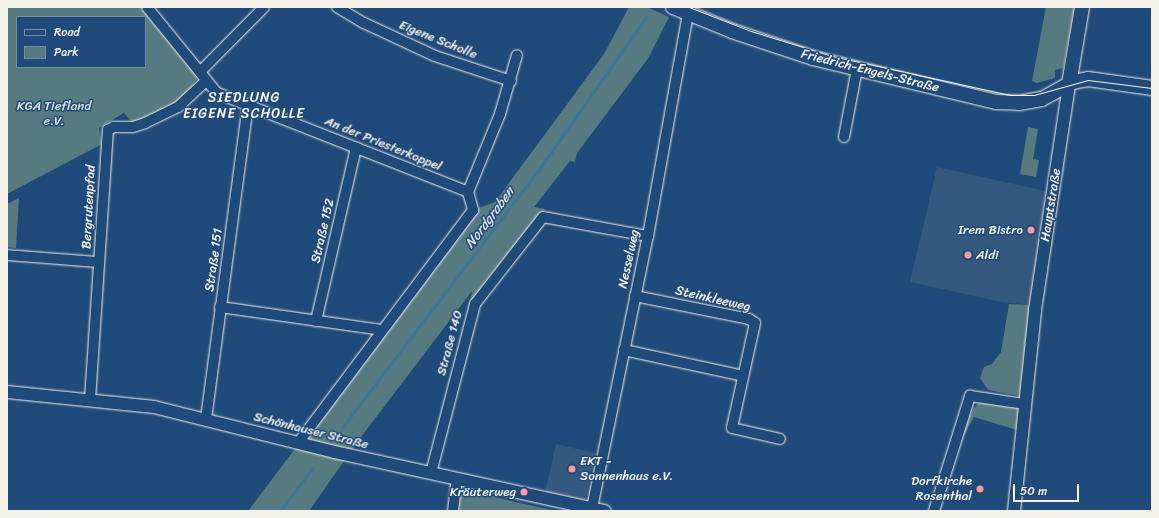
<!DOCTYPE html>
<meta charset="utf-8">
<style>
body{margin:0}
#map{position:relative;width:1159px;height:518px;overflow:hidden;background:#1f4a7a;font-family:Sriracha,sans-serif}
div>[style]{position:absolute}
.built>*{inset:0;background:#34587e;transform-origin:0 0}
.green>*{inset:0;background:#557a80}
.stream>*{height:2.5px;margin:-1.25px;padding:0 1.25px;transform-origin:1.25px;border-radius:1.25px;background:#3e7698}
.roads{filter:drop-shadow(0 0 1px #f4f1e8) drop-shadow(0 0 1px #f4f1e8)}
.minor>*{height:10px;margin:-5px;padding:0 5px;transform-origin:5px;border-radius:5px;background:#1f4a7a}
.tertiary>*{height:12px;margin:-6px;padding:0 6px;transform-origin:6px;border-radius:6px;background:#1f4a7a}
.secondary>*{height:14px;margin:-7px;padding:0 7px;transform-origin:7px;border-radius:7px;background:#1f4a7a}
.tram>*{height:1px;margin:-0.5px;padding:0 0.5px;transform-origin:0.5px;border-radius:0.5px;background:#f4f1e8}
.dots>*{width:11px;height:11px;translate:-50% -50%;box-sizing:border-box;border:2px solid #1f4a7a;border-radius:50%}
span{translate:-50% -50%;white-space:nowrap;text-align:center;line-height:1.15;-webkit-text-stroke:3px #1f4a7a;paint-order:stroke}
.street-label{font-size:13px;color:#f4f1e8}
.park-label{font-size:13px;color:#dcdfd8}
.poi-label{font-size:13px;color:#f4f1e8}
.right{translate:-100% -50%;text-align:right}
.left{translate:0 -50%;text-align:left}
.neighbourhood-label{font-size:14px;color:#f4f1e8;letter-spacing:1px}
.water-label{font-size:14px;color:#d9dfdc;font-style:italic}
.frame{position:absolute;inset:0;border:8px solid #f4f1e8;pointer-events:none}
.legend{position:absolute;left:16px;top:16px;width:130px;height:52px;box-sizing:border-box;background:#1f4a7a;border:1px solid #748da6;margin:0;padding:5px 7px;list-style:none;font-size:12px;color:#f4f1e8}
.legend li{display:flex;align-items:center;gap:8px;height:20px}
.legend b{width:20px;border:1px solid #748da6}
.scale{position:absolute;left:1013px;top:484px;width:66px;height:18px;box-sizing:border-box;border:2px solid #f4f1e8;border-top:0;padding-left:5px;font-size:12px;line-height:14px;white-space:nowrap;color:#f4f1e8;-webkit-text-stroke:3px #1f4a7a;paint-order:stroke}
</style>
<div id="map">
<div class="built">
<i style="clip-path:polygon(937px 167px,1045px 191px,1032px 305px,1002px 302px,910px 282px)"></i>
<i style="left:556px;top:444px;width:41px;height:49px;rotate:13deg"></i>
</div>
<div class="green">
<i style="clip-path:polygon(evenodd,7px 7px,142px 7px,198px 77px,190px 91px,180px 101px,133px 123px,124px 113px,99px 128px,102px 144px,7px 194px,7px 7px,17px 17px,145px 17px,145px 67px,17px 67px,17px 17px)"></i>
<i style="clip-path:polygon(629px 7px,647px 7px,669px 17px,649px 57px,577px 153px,575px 162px,570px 161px,534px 207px,545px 209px,469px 308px,472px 291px,358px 441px,309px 511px,248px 511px,476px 209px,495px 202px,604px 54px)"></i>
<i style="clip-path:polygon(1046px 7px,1075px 7px,1063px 68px,1055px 70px,1055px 78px,1037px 83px,1032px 81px)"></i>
<i style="clip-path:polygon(1028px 127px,1038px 129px,1033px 159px,1039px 160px,1036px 177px,1020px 174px)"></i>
<i style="clip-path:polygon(19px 198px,16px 248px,7px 247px,7px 204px)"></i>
<i style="clip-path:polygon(1009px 304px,1032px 305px,1020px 396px,988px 390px,980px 378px,984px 367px,992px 364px,1001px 352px)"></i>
<i style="clip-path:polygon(980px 402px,1017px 407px,1020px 410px,1017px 430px,974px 417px,955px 452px,973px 409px)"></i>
<i style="clip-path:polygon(460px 488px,515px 502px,557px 511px,457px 511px)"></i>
</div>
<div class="stream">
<i style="left:342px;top:428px;width:323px;rotate:-52.7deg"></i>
<i style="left:538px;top:171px;width:189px;rotate:-54.9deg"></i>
<i style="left:280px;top:511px;width:53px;rotate:-52.7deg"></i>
</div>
<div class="roads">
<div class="minor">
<i style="left:147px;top:7px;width:111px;rotate:50.9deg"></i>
<i style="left:217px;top:93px;width:270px;rotate:21.5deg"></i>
<i style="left:468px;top:192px;width:19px;rotate:74deg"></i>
<i style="left:473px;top:210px;width:291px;rotate:126.9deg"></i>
<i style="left:337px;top:7px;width:31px;rotate:31deg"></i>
<i style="left:364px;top:23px;width:78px;rotate:24.9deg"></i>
<i style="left:435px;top:56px;width:80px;rotate:18.2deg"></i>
<i style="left:200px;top:72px;width:91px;rotate:-45.4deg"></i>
<i style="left:844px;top:137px;width:69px;rotate:-79.2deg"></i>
<i style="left:468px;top:192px;width:84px;rotate:-67.7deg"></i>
<i style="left:500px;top:114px;width:61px;rotate:-73.9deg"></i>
<i style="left:7px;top:255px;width:92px;rotate:4.4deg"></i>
<i style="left:635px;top:296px;width:116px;rotate:11.4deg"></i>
<i style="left:749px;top:319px;width:7px;rotate:34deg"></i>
<i style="left:755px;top:323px;width:107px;rotate:102.4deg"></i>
<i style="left:732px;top:428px;width:49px;rotate:12.9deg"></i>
<i style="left:220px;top:307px;width:163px;rotate:8.1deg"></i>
<i style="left:316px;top:321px;width:178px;rotate:-77deg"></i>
<i style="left:624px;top:350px;width:122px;rotate:12.3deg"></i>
<i style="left:90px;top:400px;width:271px;rotate:-86.2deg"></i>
<i style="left:108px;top:130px;width:7px;rotate:-27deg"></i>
<i style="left:114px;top:127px;width:19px"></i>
<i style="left:133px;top:127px;width:13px;rotate:-18deg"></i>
<i style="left:145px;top:123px;width:37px;rotate:-26deg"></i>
<i style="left:178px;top:107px;width:38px;rotate:-43deg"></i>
<i style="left:206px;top:419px;width:318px;rotate:-82.4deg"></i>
<i style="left:431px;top:473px;width:175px;rotate:-75.4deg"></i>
<i style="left:475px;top:304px;width:110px;rotate:-52deg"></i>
<i style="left:543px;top:217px;width:107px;rotate:10.3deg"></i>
<i style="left:592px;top:508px;width:278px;rotate:-78.4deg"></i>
<i style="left:648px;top:236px;width:227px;rotate:-79.8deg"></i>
<i style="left:453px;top:511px;width:33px;rotate:-83deg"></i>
<i style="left:934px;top:511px;width:121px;rotate:-72.6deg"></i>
<i style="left:970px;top:396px;width:56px;rotate:8.3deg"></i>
</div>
<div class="tertiary">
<i style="left:7px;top:392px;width:148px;rotate:5.8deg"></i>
<i style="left:154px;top:407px;width:186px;rotate:14deg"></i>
<i style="left:334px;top:452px;width:277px;rotate:12.3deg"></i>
<i style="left:1014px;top:511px;width:202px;rotate:-84deg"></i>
<i style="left:1035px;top:310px;width:229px;rotate:-81.4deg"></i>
</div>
<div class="secondary">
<i style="left:673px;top:7px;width:64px;rotate:22.1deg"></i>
<i style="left:732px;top:31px;width:85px;rotate:18.4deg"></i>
<i style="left:813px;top:58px;width:188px;rotate:13.5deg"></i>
<i style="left:996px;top:102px;width:23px;rotate:2deg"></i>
<i style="left:1019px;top:103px;width:23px;rotate:-10deg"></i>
<i style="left:1042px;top:99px;width:35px;rotate:-29deg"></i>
<i style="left:1073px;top:82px;width:15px;rotate:-11deg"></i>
<i style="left:1088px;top:79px;width:65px;rotate:8deg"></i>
<i style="left:1069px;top:84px;width:78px;rotate:-80.4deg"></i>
</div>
</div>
<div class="tram">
<i style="left:689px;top:7px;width:66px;rotate:21.2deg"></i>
<i style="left:751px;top:31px;width:85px;rotate:17.2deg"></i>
<i style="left:832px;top:56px;width:182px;rotate:12.4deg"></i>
<i style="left:1010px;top:95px;width:24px"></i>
<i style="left:1034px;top:95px;width:56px;rotate:-15.5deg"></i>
<i style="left:1088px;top:80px;width:64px;rotate:7.1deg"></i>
</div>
<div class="dots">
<i style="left:1031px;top:230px;background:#ff9aa2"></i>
<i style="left:968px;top:255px;background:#ff9aa2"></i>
<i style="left:572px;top:469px;background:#ff9aa2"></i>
<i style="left:980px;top:489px;background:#ff9aa2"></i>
<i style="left:524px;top:492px;background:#ff9aa2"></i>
</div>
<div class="street-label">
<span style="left:438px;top:40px;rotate:22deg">Eigene Scholle</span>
<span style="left:870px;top:71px;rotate:14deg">Friedrich-Engels-Straße</span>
<span style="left:383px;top:144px;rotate:22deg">An der Priesterkoppel</span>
<span style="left:1051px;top:205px;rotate:-81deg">Hauptstraße</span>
<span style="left:89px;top:207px;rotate:-87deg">Bergrutenpfad</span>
<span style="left:323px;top:231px;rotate:-77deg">Straße 152</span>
<span style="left:629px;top:259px;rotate:-78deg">Nesselweg</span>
<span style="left:214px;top:260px;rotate:-82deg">Straße 151</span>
<span style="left:713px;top:299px;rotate:13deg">Steinkleeweg</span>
<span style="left:450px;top:343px;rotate:-75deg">Straße 140</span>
<span style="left:311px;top:431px;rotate:14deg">Schönhauser Straße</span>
</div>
<div class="park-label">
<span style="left:54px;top:114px">KGA Tiefland<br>e.V.</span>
</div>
<div class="poi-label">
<span class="right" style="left:1023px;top:230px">Irem Bistro</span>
<span class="left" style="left:976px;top:255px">Aldi</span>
<span class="left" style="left:580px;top:469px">EKT -<br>Sonnenhaus e.V.</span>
<span class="right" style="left:972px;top:489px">Dorfkirche<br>Rosenthal</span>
<span class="right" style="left:516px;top:492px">Kräuterweg</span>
</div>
<div class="neighbourhood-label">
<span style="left:244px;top:106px">SIEDLUNG<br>EIGENE SCHOLLE</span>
</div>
<div class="water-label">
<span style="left:490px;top:218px;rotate:-53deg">Nordgraben</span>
</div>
<div class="frame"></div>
<ul class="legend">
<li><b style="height:5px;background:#1f4a7a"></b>Road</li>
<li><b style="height:11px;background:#557a80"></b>Park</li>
</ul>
<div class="scale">50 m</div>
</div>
